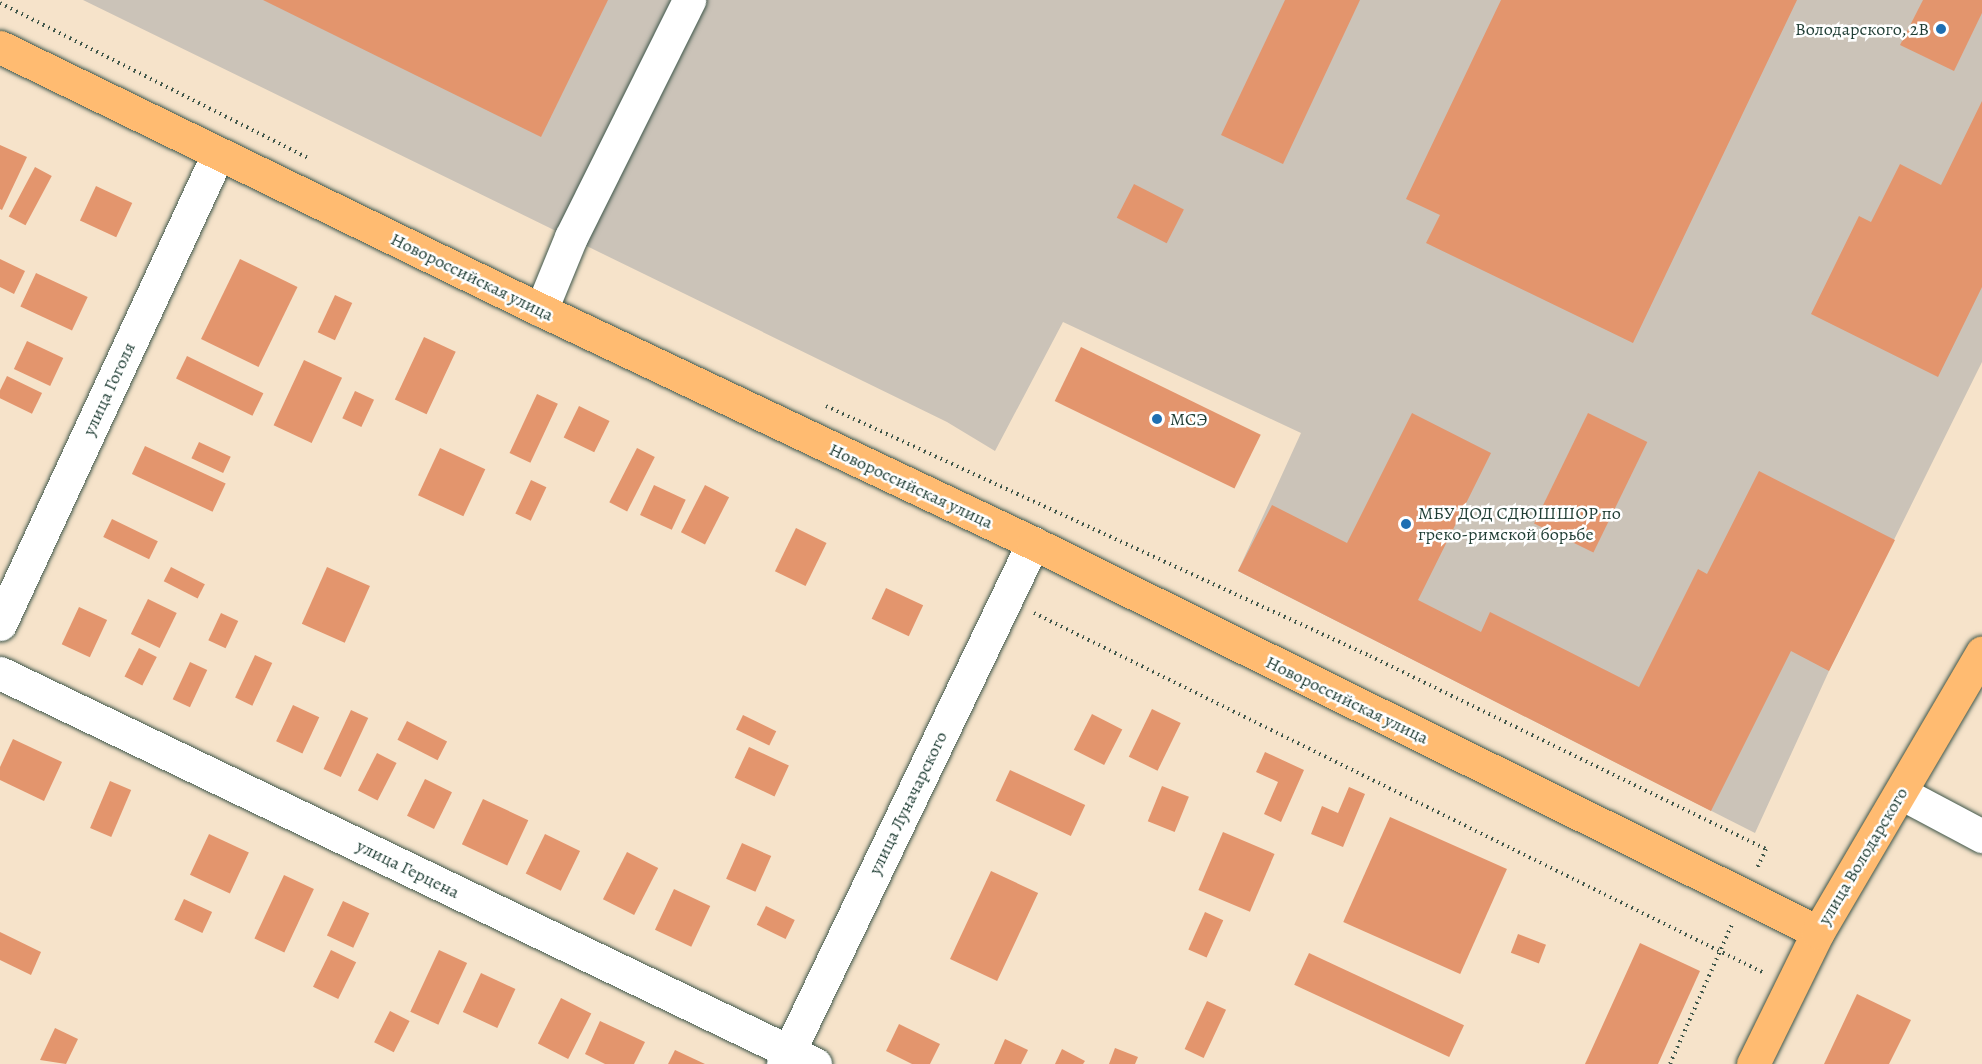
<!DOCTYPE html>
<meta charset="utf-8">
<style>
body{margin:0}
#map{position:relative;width:1982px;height:1064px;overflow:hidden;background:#f6e3ca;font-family:Alegreya,serif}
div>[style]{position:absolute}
.industrial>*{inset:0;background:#cbc3b8}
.building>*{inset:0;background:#e3956d;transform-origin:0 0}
.path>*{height:4px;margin-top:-2px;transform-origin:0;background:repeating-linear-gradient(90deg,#3f564a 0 1.5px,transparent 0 6px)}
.roads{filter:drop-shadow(0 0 2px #3f564a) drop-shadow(0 0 2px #3f564a)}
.minor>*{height:33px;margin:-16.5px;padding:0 16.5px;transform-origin:16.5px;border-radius:16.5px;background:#fff}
.major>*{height:33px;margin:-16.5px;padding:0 16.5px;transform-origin:16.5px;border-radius:16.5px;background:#ffbb71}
.dots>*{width:16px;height:16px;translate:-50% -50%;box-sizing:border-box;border:3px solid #fff;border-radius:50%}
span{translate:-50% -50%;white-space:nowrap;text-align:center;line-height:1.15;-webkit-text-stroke:5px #fff;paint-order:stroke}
.poi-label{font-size:18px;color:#1f3d34}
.right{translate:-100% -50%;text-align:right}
.left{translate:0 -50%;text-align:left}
.street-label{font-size:18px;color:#1f3d34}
</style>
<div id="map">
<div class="industrial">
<i style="clip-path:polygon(83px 0,1982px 0,1982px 362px,1829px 671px,1755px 833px,1238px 571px,1301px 433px,1063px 322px,995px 451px,947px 422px)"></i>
</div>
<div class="building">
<i style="clip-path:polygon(263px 0,608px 0,541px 137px)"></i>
<i style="clip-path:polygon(1285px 0,1360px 0,1283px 164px,1221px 135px)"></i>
<i style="clip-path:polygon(1501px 0,1797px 0,1633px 343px,1426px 243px,1440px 215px,1406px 199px)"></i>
<i style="clip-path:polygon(1923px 0,1982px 0,1982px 13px,1954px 71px,1900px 45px)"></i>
<i style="clip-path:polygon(1982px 101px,1982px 287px,1938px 377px,1811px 314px,1859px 216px,1871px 222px,1900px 164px,1941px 185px)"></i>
<i style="clip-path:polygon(0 145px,27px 157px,2px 210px,0 209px)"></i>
<i style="left:35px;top:167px;width:19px;height:56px;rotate:28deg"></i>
<i style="left:1134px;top:184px;width:56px;height:38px;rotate:27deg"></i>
<i style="left:96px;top:186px;width:40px;height:38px;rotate:25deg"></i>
<i style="clip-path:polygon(0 259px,25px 271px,14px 294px,0 287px)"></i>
<i style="left:240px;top:259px;width:64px;height:89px;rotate:26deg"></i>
<i style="left:36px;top:273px;width:57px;height:37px;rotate:25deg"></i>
<i style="left:335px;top:295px;width:19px;height:41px;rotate:25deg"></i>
<i style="left:424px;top:337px;width:35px;height:69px;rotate:25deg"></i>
<i style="left:27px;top:341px;width:40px;height:31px;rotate:25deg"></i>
<i style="left:1081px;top:347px;width:200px;height:60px;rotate:26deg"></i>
<i style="left:187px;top:356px;width:85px;height:25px;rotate:26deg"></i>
<i style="left:304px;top:360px;width:42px;height:72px;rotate:25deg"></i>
<i style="left:7px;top:376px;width:39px;height:23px;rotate:26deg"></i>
<i style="left:355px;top:391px;width:21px;height:30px;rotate:25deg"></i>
<i style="left:537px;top:394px;width:23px;height:65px;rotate:25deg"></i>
<i style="left:579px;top:406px;width:34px;height:35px;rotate:26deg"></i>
<i style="clip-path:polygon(1412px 413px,1491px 453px,1418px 600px,1481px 632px,1490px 612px,1639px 687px,1698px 569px,1707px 574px,1759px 471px,1895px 540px,1829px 671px,1791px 651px,1711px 811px,1238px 571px,1272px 505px,1347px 543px)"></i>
<i style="left:1588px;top:413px;width:66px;height:123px;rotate:26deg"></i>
<i style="left:199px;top:442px;width:35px;height:18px;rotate:25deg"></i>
<i style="left:145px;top:446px;width:89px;height:31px;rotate:25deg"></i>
<i style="left:440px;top:448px;width:50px;height:52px;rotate:25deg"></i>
<i style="left:637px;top:448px;width:20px;height:61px;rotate:27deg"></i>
<i style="left:531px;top:480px;width:17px;height:37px;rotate:25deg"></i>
<i style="left:654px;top:485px;width:35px;height:33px;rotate:25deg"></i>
<i style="left:705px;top:485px;width:27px;height:53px;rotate:27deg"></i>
<i style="left:112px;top:519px;width:51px;height:20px;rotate:26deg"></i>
<i style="left:796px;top:528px;width:34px;height:48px;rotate:26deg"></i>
<i style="left:171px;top:567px;width:38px;height:16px;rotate:27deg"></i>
<i style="left:327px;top:567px;width:47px;height:62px;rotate:24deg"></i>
<i style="left:886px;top:588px;width:41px;height:34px;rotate:25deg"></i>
<i style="left:148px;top:599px;width:32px;height:39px;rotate:26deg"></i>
<i style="left:79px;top:607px;width:31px;height:41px;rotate:25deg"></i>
<i style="left:221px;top:613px;width:19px;height:30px;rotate:25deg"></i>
<i style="left:139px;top:648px;width:20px;height:32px;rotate:27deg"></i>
<i style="left:255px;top:655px;width:19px;height:47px;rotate:25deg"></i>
<i style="left:190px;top:662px;width:19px;height:41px;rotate:25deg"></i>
<i style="left:293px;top:705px;width:29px;height:40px;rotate:25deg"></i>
<i style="left:1152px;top:709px;width:32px;height:53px;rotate:26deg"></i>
<i style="left:351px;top:710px;width:19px;height:65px;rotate:25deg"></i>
<i style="left:1092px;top:714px;width:34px;height:40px;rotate:27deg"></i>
<i style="left:743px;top:715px;width:37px;height:16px;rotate:26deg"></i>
<i style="left:407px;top:721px;width:45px;height:21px;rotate:27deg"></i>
<i style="clip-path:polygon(13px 739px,62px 762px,44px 801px,0 780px,0 767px)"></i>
<i style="left:749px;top:747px;width:44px;height:34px;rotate:25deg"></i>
<i style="clip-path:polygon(1265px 752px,1304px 770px,1281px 822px,1264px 814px,1278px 782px,1256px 772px)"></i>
<i style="left:377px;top:753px;width:22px;height:42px;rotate:27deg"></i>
<i style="left:1010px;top:770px;width:83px;height:34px;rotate:25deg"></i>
<i style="left:425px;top:779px;width:30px;height:41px;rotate:26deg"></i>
<i style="left:110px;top:781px;width:23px;height:51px;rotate:23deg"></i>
<i style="left:1162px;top:786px;width:29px;height:38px;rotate:22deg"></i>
<i style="clip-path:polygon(1349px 787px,1365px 794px,1343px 847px,1311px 834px,1322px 806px,1338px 813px)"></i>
<i style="left:483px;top:799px;width:50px;height:50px;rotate:25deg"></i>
<i style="left:1390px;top:817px;width:128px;height:115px;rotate:24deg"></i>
<i style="left:1223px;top:832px;width:56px;height:63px;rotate:23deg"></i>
<i style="left:209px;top:834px;width:44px;height:45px;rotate:25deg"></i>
<i style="left:545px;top:834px;width:39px;height:44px;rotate:26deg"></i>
<i style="left:742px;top:843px;width:32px;height:39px;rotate:24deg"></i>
<i style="left:627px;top:852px;width:35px;height:53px;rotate:27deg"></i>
<i style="left:991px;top:871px;width:52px;height:97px;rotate:25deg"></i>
<i style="left:284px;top:875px;width:33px;height:70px;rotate:25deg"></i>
<i style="left:674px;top:889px;width:40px;height:45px;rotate:25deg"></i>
<i style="left:184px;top:899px;width:31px;height:23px;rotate:25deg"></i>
<i style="left:343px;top:901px;width:29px;height:38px;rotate:25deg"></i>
<i style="left:766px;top:906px;width:32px;height:21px;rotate:26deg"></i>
<i style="left:1205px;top:912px;width:20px;height:41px;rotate:24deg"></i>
<i style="clip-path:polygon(0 932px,41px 952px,31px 975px,0 960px)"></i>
<i style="left:1518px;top:934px;width:30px;height:20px;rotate:21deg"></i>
<i style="clip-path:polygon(1640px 943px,1700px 971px,1658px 1064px,1585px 1064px)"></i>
<i style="left:331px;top:950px;width:28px;height:41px;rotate:26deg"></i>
<i style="left:439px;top:950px;width:31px;height:68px;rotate:25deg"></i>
<i style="left:1309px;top:953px;width:171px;height:35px;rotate:25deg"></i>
<i style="left:481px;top:973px;width:38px;height:43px;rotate:25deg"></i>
<i style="clip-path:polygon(1857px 994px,1911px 1020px,1889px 1064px,1824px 1064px)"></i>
<i style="left:561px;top:998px;width:34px;height:51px;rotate:27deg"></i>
<i style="left:1207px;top:1001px;width:21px;height:53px;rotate:25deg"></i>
<i style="left:390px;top:1011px;width:22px;height:35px;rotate:27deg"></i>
<i style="clip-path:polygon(600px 1021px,645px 1042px,634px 1064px,605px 1064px,585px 1054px)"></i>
<i style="clip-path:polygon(899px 1024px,940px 1044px,930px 1064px,912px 1064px,886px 1051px)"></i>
<i style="clip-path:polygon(55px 1028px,78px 1039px,66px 1064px,40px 1060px)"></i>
<i style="clip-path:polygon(1005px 1039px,1028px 1050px,1021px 1064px,994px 1064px)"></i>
<i style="clip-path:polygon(1115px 1048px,1138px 1057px,1135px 1064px,1109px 1064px)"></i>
<i style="clip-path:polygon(1062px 1049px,1085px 1061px,1083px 1064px,1055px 1064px)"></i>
<i style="clip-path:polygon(675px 1050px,705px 1064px,668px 1064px)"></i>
</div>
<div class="path">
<i style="left:0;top:3px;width:347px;rotate:26.7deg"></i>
<i style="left:826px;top:406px;width:599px;rotate:24.68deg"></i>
<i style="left:1370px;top:656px;width:441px;rotate:26deg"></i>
<i style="left:1766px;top:849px;width:21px;rotate:115deg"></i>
<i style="left:1034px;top:613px;width:814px;rotate:26.25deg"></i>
<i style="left:1670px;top:1064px;width:153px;rotate:-66.1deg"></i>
</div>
<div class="roads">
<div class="minor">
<i style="left:541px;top:310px;width:79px;rotate:-67.7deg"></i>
<i style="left:571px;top:237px;width:265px;rotate:-63.5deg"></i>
<i style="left:0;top:624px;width:518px;rotate:-65.12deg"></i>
<i style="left:0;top:673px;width:904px;rotate:25.63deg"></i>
<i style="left:1901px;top:793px;width:92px;rotate:28deg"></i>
<i style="left:783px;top:1064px;width:578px;rotate:-64.37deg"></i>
</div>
<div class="major">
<i style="left:0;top:47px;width:602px;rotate:25.93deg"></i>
<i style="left:541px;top:310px;width:544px;rotate:25.34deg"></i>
<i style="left:1033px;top:543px;width:876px;rotate:26.36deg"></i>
<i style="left:1753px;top:1064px;width:147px;rotate:-63.8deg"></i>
<i style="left:1818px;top:932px;width:324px;rotate:-59.6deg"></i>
</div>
</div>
<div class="dots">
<i style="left:1941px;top:29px;background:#1f6fb2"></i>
<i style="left:1157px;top:419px;background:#1f6fb2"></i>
<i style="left:1406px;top:524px;background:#1f6fb2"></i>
</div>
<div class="poi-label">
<span class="right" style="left:1929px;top:29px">Володарского, 2В</span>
<span class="left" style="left:1170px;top:419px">МСЭ</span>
<span class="left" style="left:1418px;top:524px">МБУ ДОД СДЮШШОР по<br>греко-римской борьбе</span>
</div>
<div class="street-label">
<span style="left:472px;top:277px;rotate:26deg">Новороссийская улица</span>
<span style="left:109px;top:389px;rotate:-65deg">улица Гоголя</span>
<span style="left:911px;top:486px;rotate:25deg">Новороссийская улица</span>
<span style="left:1347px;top:700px;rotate:26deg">Новороссийская улица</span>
<span style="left:908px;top:803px;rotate:-64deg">улица Луначарского</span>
<span style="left:1863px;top:856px;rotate:-59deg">улица Володарского</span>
<span style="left:408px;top:869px;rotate:26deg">улица Герцена</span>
</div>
</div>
